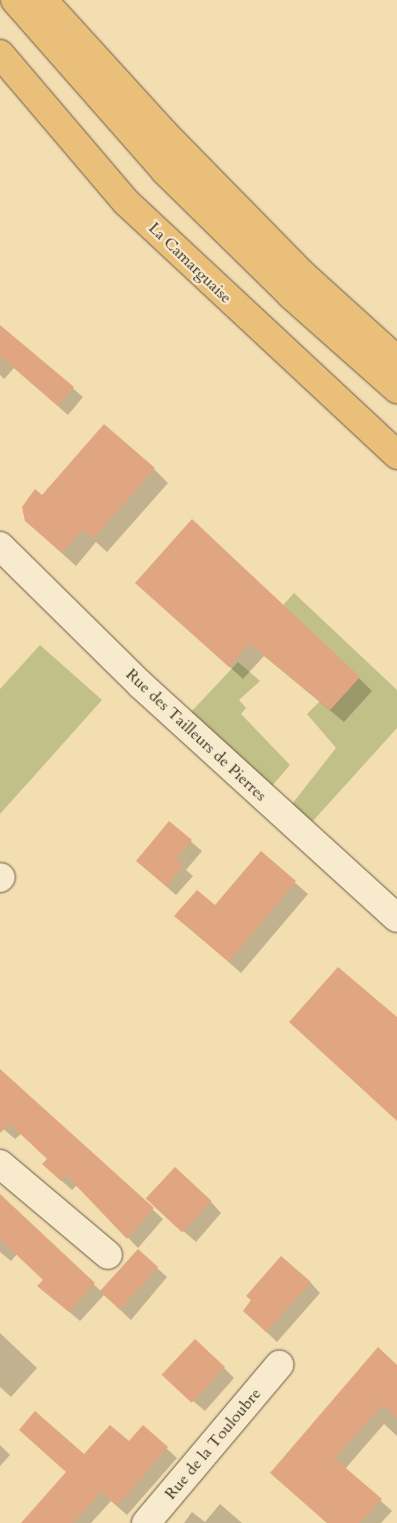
<!DOCTYPE html>
<style>
body{margin:0}
#map{position:relative;width:397px;height:1523px;overflow:hidden;background:#f3deb2;font-family:Cardo,serif}
div>[style]{position:absolute}
.green>*{inset:0;background:#c1c088}
.shadow>*{inset:0;background:#0003}
.building>*{inset:0;background:#e0a581;transform-origin:0 0}
.roads{filter:drop-shadow(0 0 1px #675842) drop-shadow(0 0 1px #675842)}
.minor>*{height:28px;margin:-14px;padding:0 14px;transform-origin:14px;border-radius:14px;background:#f7eacd}
.motorway>*{height:28px;margin:-14px;padding:0 14px;transform-origin:14px;border-radius:14px;background:#eabf79}
span{translate:-50% -50%;white-space:nowrap;text-align:center;line-height:1.15;-webkit-text-stroke:4.5px #f7eacd;paint-order:stroke}
.street-label{font-size:16px;color:#382c1d}
</style>
<div id="map">
<div class="green">
<div style="clip-path:polygon(294px 593px,397px 690px,397px 728px,312px 822px,292px 804px,336px 748px,307px 714px,320px 701px,271px 619px)"></div>
<div style="clip-path:polygon(40px 645px,102px 700px,0 814px,0 689px)"></div>
<div style="clip-path:polygon(238px 662px,260px 681px,239px 700px,246px 708px,241px 714px,290px 765px,272px 786px,190px 713px)"></div>
</div>
<div class="shadow">
<div style="clip-path:polygon(0 326px,83px 397px,68px 415px,14px 368px,4px 379px,0 375px)"></div>
<div style="clip-path:polygon(154px 469px,168px 483px,107px 552px,96px 542px,76px 566px,26px 521px,23px 511px,27px 501px)"></div>
<div style="clip-path:polygon(137px 583px,359px 678px,372px 691px,344px 722px,264px 656px,243px 679px)"></div>
<div style="clip-path:polygon(169px 823px,202px 851px,186px 870px,193px 876px,176px 895px,137px 861px)"></div>
<div style="clip-path:polygon(261px 853px,308px 894px,241px 973px,176px 916px,216px 907px)"></div>
<div style="clip-path:polygon(0 1071px,163px 1219px,138px 1248px,77px 1185px,72px 1190px,54px 1174px,49px 1159px,21px 1134px,15px 1139px,0 1126px)"></div>
<div style="clip-path:polygon(0 1198px,101px 1291px,138px 1251px,167px 1277px,131px 1320px,104px 1295px,80px 1321px,39px 1286px,45px 1280px,17px 1254px,11px 1261px,0 1252px)"></div>
<div style="clip-path:polygon(211px 1202px,221px 1213px,196px 1242px,158px 1209px)"></div>
<div style="clip-path:polygon(310px 1282px,320px 1293px,277px 1342px,255px 1321px)"></div>
<div style="clip-path:polygon(0 1333px,37px 1368px,11px 1397px,0 1387px)"></div>
<div style="clip-path:polygon(397px 1367px,397px 1436px,384px 1424px,345px 1469px,392px 1511px,381px 1523px,327px 1523px,283px 1484px)"></div>
<div style="clip-path:polygon(224px 1368px,234px 1378px,205px 1411px,174px 1385px)"></div>
<div style="clip-path:polygon(143px 1427px,177px 1458px,127px 1515px,111px 1501px,91px 1523px,25px 1523px,84px 1456px,129px 1443px)"></div>
<div style="clip-path:polygon(0 1445px,10px 1455px,0 1466px)"></div>
<div style="clip-path:polygon(220px 1504px,242px 1523px,184px 1523px,192px 1512px,205px 1522px)"></div>
</div>
<div class="building">
<div style="clip-path:polygon(0 325px,74px 387px,58px 406px,0 356px)"></div>
<div style="clip-path:polygon(104px 424px,155px 468px,93px 539px,82px 530px,62px 553px,25px 521px,22px 507px,35px 489px,42px 495px)"></div>
<div style="clip-path:polygon(192px 519px,360px 677px,330px 710px,249px 643px,229px 667px,135px 583px)"></div>
<div style="clip-path:polygon(169px 821px,192px 840px,176px 859px,183px 865px,166px 886px,136px 861px)"></div>
<div style="clip-path:polygon(261px 851px,296px 881px,229px 962px,174px 916px,197px 890px,215px 905px)"></div>
<div style="clip-path:polygon(338px 967px,397px 1017px,397px 1121px,289px 1022px)"></div>
<div style="clip-path:polygon(0 1069px,154px 1208px,127px 1239px,66px 1175px,61px 1181px,42px 1164px,47px 1159px,10px 1124px,0 1133px)"></div>
<div style="left:175px;top:1167px;width:50px;height:43px;rotate:43deg"></div>
<div style="clip-path:polygon(0 1194px,95px 1283px,69px 1312px,37px 1286px,43px 1280px,0 1239px)"></div>
<div style="left:138px;top:1249px;width:27px;height:57px;rotate:42deg"></div>
<div style="clip-path:polygon(281px 1256px,311px 1282px,266px 1332px,243px 1311px,251px 1300px,246px 1296px)"></div>
<div style="left:195px;top:1339px;width:41px;height:49px;rotate:43deg"></div>
<div style="clip-path:polygon(378px 1347px,397px 1365px,397px 1418px,383px 1405px,334px 1458px,382px 1499px,360px 1523px,327px 1523px,270px 1473px)"></div>
<div style="clip-path:polygon(35px 1411px,84px 1454px,110px 1425px,129px 1441px,143px 1425px,168px 1447px,117px 1506px,101px 1492px,73px 1523px,21px 1523px,66px 1472px,19px 1430px)"></div>
</div>
<div class="roads">
<div class="minor">
<div style="left:0;top:546px;width:198px;rotate:44.6deg"></div>
<div style="left:141px;top:685px;width:346px;rotate:42.3deg"></div>
<div style="left:0;top:878px;width:1px;rotate:-45deg"></div>
<div style="left:0;top:1164px;width:141px;rotate:40.1deg"></div>
<div style="left:146px;top:1523px;width:207px;rotate:-49.9deg"></div>
</div>
<div class="motorway">
<div style="left:15px;top:0;width:227px;rotate:48.7deg"></div>
<div style="left:165px;top:171px;width:177px;rotate:44.5deg"></div>
<div style="left:291px;top:295px;width:142px;rotate:41.6deg"></div>
<div style="left:43px;top:0;width:180px;rotate:47.7deg"></div>
<div style="left:164px;top:133px;width:196px;rotate:45.6deg"></div>
<div style="left:301px;top:273px;width:130px;rotate:42.2deg"></div>
<div style="left:0;top:54px;width:194px;rotate:49.6deg"></div>
<div style="left:126px;top:202px;width:371px;rotate:43deg"></div>
</div>
</div>
<div class="street-label">
<span style="left:190px;top:263px;rotate:44deg">La Camarguaise</span>
<span style="left:196px;top:735px;rotate:43deg">Rue des Tailleurs de Pierres</span>
<span style="left:213px;top:1444px;rotate:-50deg">Rue de la Touloubre</span>
</div>
</div>
